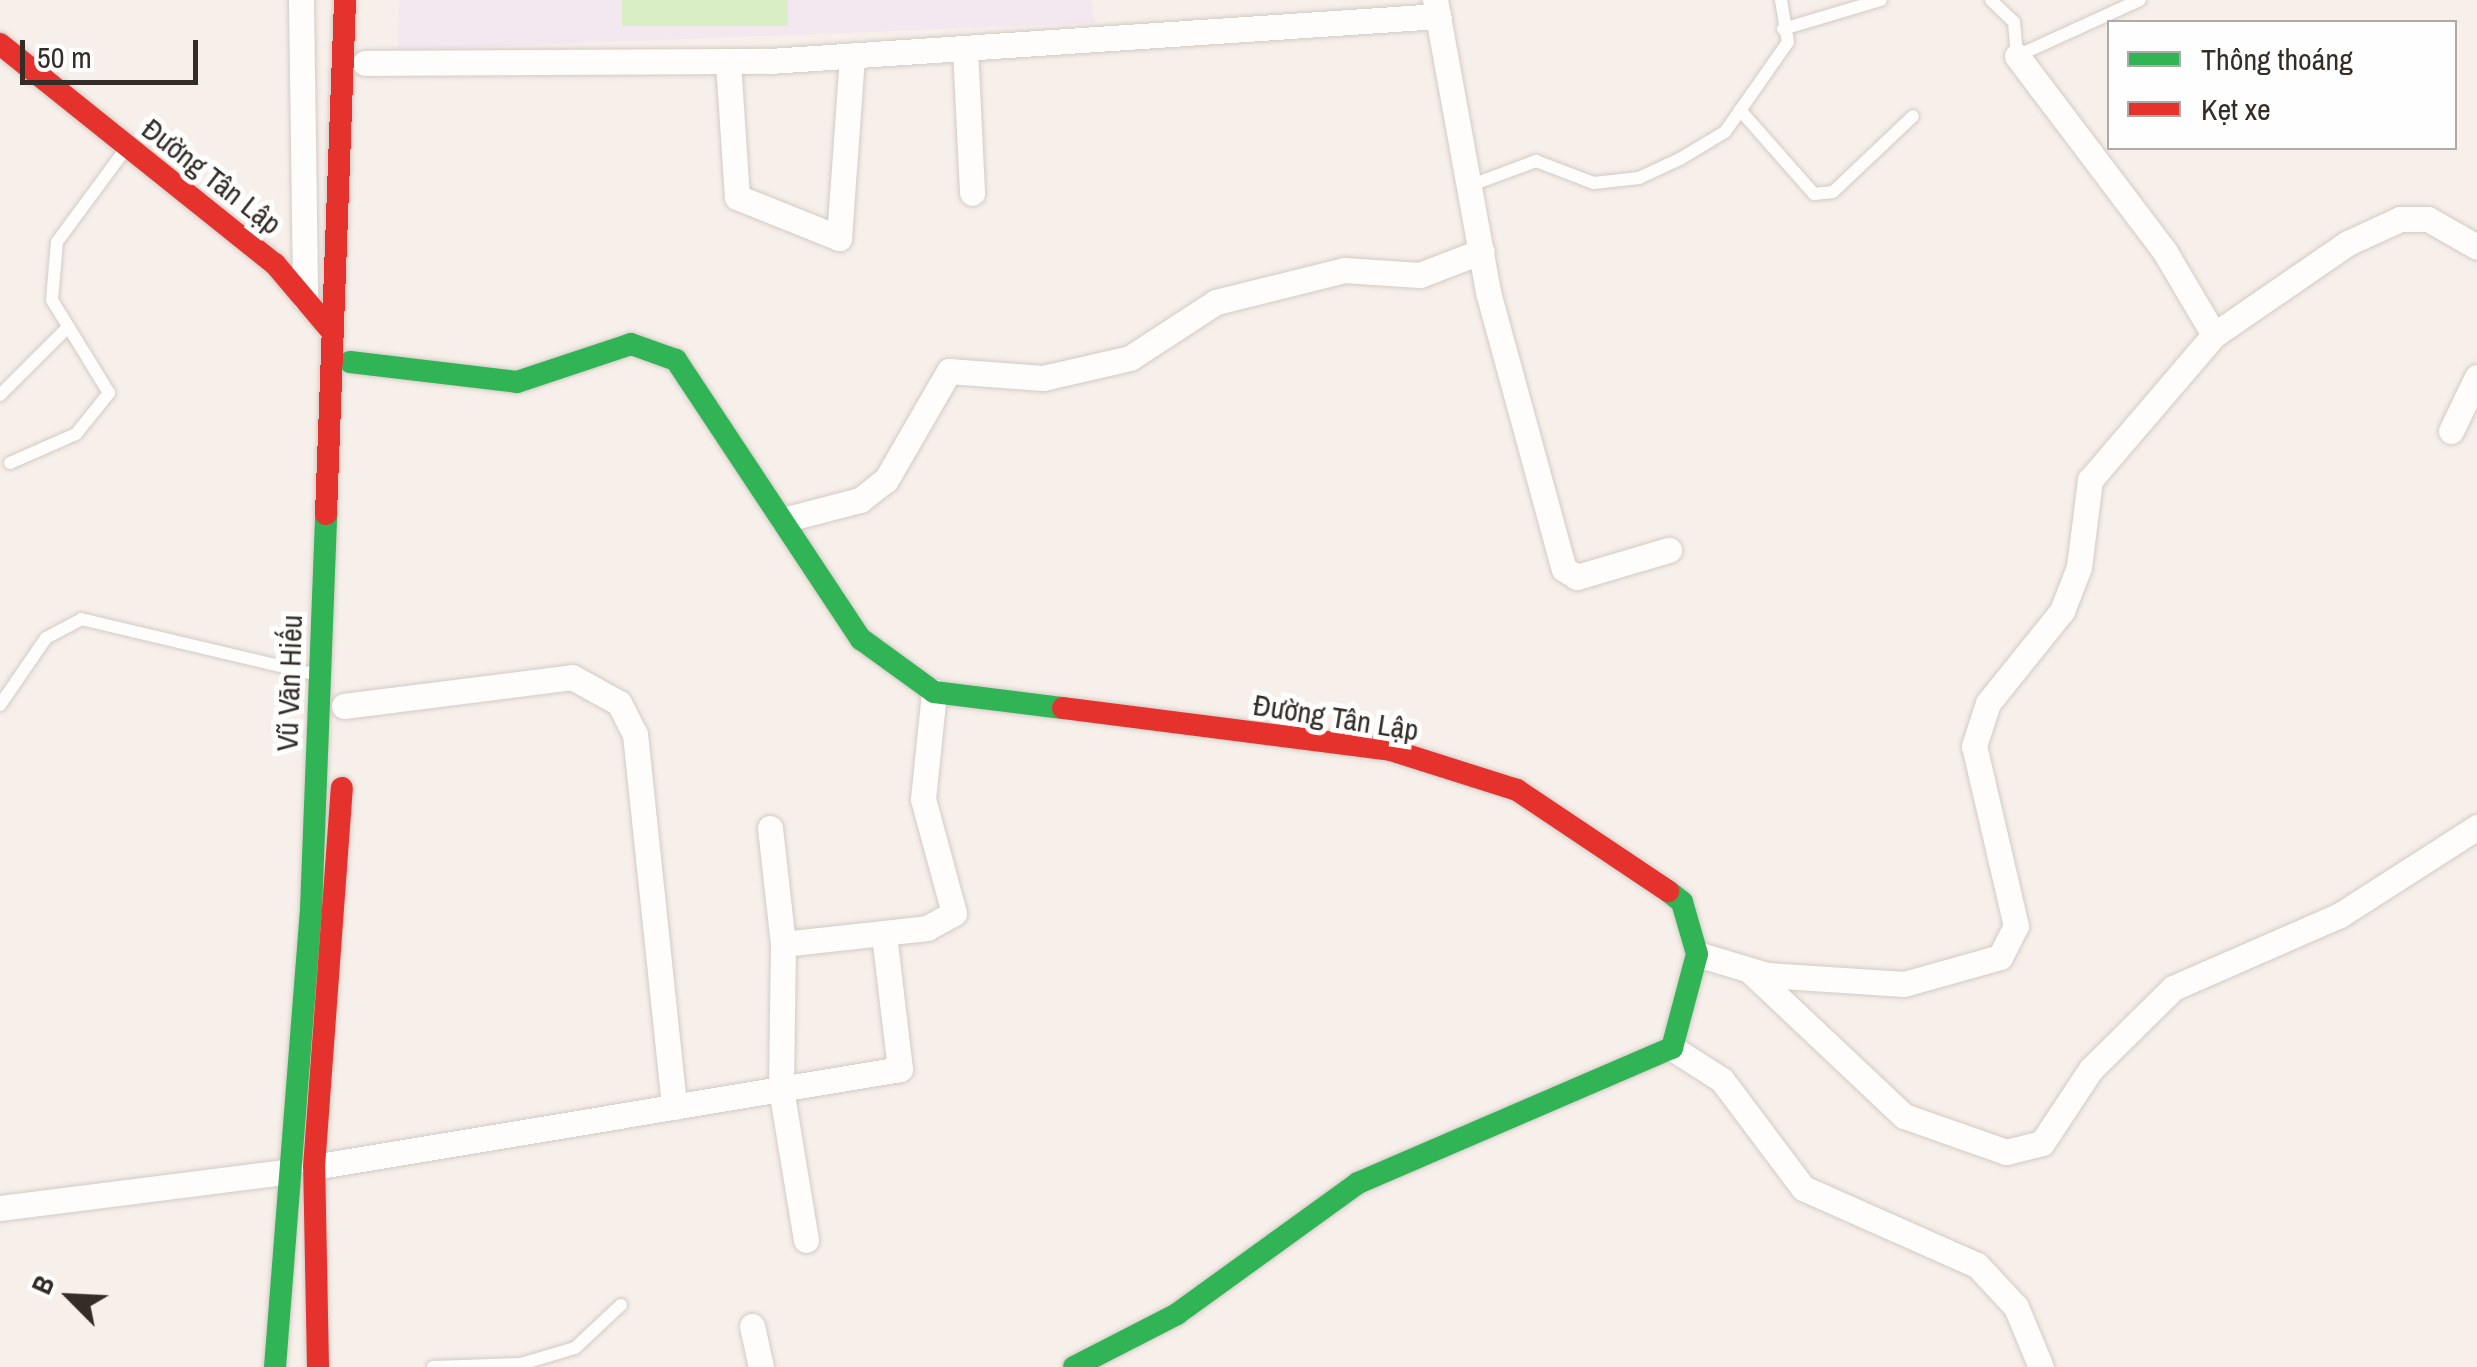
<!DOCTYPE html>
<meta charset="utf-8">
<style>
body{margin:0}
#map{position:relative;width:2477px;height:1367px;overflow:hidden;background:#f7efe9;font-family:"Archivo Narrow",sans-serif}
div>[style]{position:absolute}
.commercial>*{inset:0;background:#f3e7f0}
.green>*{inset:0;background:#daeec6;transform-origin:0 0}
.roads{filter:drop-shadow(0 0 2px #d2cbc6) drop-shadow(0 0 2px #d2cbc6)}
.lane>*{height:12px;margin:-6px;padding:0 6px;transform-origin:6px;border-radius:6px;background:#fefdfc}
.street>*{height:25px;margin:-12.5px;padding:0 12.5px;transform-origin:12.5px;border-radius:12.5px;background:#fefdfc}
.fast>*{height:22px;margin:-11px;padding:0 11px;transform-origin:11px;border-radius:11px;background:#30b455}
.jam>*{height:22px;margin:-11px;padding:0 11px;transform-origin:11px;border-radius:11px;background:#e5322d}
span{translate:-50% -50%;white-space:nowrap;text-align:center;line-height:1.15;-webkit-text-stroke:10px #fefefe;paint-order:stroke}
.street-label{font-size:30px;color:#332c27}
.legend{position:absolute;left:2107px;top:20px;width:350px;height:130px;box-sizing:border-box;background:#fefefe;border:2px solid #adaaa8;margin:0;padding:12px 18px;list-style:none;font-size:30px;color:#332c27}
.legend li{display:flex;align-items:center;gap:20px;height:50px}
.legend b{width:50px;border:2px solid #adaaa8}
.north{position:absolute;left:20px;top:1247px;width:100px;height:100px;-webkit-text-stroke:8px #fefefe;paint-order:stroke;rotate:294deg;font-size:28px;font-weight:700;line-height:40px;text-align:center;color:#332c27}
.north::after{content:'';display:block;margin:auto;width:35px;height:45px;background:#332c27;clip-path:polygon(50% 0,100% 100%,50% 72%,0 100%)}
.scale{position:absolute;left:20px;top:40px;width:178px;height:45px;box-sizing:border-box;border:5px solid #332c27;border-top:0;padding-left:12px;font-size:30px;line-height:35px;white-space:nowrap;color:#332c27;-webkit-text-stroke:8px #fefefe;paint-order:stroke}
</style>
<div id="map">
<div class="commercial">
<div style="clip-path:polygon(399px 0,1091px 0,1095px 23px,398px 50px)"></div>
</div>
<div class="green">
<div style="left:622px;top:0;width:166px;height:26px"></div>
</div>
<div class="roads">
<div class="lane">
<div style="left:1991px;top:0;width:32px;rotate:44deg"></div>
<div style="left:2014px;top:22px;width:34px;rotate:85deg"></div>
<div style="left:2017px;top:56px;width:135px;rotate:-24.5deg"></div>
<div style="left:1783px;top:29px;width:102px;rotate:-16.5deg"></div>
<div style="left:1740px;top:110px;width:112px;rotate:48.6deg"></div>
<div style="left:1814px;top:194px;width:19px;rotate:-6deg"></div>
<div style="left:1833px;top:192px;width:110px;rotate:-43.5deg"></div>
<div style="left:1469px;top:186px;width:72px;rotate:-20.5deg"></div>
<div style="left:1536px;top:161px;width:62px;rotate:20.8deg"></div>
<div style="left:1594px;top:183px;width:45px;rotate:-6.3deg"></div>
<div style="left:1639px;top:178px;width:45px;rotate:-24.9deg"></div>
<div style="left:1680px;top:159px;width:52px;rotate:-31deg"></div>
<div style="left:1725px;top:132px;width:110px;rotate:-55deg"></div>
<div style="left:1788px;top:42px;width:43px;rotate:-99.5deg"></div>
<div style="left:0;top:395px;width:92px;rotate:-45deg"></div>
<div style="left:10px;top:463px;width:72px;rotate:-23.7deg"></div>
<div style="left:76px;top:434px;width:53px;rotate:-51.2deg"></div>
<div style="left:109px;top:393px;width:109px;rotate:-121.5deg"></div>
<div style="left:52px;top:300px;width:58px;rotate:-85.1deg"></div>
<div style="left:57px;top:242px;width:118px;rotate:-53.6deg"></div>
<div style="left:0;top:705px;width:81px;rotate:-55.5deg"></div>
<div style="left:46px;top:638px;width:40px;rotate:-28deg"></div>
<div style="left:81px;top:619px;width:239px;rotate:13.3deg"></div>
<div style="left:433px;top:1367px;width:88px;rotate:-2deg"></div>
<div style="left:521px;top:1364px;width:56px;rotate:-16.5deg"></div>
<div style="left:575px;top:1348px;width:63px;rotate:-43.1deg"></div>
</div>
<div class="street">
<div style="left:301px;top:0;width:299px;rotate:89.2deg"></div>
<div style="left:1435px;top:0;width:297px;rotate:79.7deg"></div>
<div style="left:1488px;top:292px;width:287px;rotate:74.7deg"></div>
<div style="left:1564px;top:569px;width:15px;rotate:32deg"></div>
<div style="left:1577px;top:577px;width:96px;rotate:-16.4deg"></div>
<div style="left:965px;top:48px;width:145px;rotate:87.2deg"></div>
<div style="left:2017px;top:56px;width:246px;rotate:52.9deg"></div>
<div style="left:2165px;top:252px;width:96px;rotate:59.4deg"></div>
<div style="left:728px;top:62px;width:135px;rotate:86.2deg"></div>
<div style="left:737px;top:197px;width:110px;rotate:21.9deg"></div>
<div style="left:839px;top:238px;width:183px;rotate:-85.9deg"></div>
<div style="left:365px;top:63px;width:405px;rotate:-0.3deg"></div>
<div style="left:770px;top:61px;width:670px;rotate:-3.85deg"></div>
<div style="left:2451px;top:431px;width:60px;rotate:-64.3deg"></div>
<div style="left:783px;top:520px;width:80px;rotate:-14.6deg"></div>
<div style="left:860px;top:500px;width:33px;rotate:-38deg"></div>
<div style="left:886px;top:480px;width:126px;rotate:-60deg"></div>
<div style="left:949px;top:371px;width:94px;rotate:4.3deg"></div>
<div style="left:1043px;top:378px;width:89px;rotate:-12.9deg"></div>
<div style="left:1130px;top:358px;width:103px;rotate:-33.1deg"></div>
<div style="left:1216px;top:302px;width:132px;rotate:-14deg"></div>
<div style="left:1344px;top:270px;width:76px;rotate:3.8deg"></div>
<div style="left:1420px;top:275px;width:66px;rotate:-21.2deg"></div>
<div style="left:344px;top:706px;width:230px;rotate:-7.2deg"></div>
<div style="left:572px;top:677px;width:54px;rotate:29deg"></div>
<div style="left:619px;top:703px;width:35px;rotate:63deg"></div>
<div style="left:635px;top:734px;width:375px;rotate:84deg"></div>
<div style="left:770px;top:828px;width:117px;rotate:83.6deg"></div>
<div style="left:783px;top:944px;width:145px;rotate:90.8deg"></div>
<div style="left:781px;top:1089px;width:153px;rotate:80.6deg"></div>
<div style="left:783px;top:944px;width:145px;rotate:-6.3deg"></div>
<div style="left:927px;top:928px;width:31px;rotate:-29deg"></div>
<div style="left:954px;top:913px;width:118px;rotate:-105.2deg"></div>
<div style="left:923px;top:799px;width:108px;rotate:-84.1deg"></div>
<div style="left:1697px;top:954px;width:73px;rotate:16.7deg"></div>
<div style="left:1767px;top:975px;width:137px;rotate:3.8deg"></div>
<div style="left:1904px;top:984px;width:100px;rotate:-15.7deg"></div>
<div style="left:2000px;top:957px;width:35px;rotate:-63deg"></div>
<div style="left:2016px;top:926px;width:185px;rotate:-103.1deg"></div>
<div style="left:1974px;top:746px;width:45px;rotate:-72deg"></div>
<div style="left:1988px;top:703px;width:118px;rotate:-51.2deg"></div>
<div style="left:2062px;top:611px;width:47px;rotate:-68.9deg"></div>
<div style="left:2079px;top:567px;width:88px;rotate:-82.8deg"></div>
<div style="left:2090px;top:480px;width:191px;rotate:-49.5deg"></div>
<div style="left:2214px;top:335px;width:163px;rotate:-34.5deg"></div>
<div style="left:2348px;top:243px;width:57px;rotate:-24.8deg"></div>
<div style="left:2400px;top:219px;width:28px"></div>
<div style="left:2428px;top:219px;width:56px;rotate:29.7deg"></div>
<div style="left:1749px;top:970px;width:213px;rotate:43.3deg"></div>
<div style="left:1904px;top:1116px;width:108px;rotate:19.4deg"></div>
<div style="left:2006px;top:1152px;width:37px;rotate:-14deg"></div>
<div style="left:2042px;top:1143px;width:89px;rotate:-56.5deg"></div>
<div style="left:2091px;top:1069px;width:115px;rotate:-44.6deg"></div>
<div style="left:2173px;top:988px;width:182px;rotate:-23.6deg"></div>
<div style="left:2340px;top:915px;width:163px;rotate:-32.7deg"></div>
<div style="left:1672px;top:1048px;width:59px;rotate:32.6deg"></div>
<div style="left:1722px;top:1080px;width:135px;rotate:53.1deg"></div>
<div style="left:1803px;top:1188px;width:190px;rotate:23.9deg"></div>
<div style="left:1977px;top:1265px;width:57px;rotate:47.1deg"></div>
<div style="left:2016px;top:1307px;width:65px;rotate:67.4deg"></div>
<div style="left:314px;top:1167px;width:594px;rotate:-9.49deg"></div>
<div style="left:900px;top:1069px;width:135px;rotate:-96.8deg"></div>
<div style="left:0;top:1208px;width:287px;rotate:-7.2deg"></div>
<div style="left:752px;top:1326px;width:42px;rotate:77.6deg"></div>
</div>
<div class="fast">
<div style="left:350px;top:362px;width:168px;rotate:6.8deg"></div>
<div style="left:517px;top:382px;width:120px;rotate:-18.4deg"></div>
<div style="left:631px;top:344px;width:48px;rotate:19.6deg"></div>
<div style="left:676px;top:360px;width:335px;rotate:56.5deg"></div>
<div style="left:861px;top:639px;width:90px;rotate:36deg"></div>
<div style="left:934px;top:692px;width:130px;rotate:7.1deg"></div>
<div style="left:275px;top:1367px;width:458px;rotate:-85.5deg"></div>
<div style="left:311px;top:910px;width:396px;rotate:-87.8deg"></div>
<div style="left:1074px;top:1367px;width:116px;rotate:-27.2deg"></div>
<div style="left:1177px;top:1314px;width:223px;rotate:-35.9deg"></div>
<div style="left:1358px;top:1183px;width:342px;rotate:-23.3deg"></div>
<div style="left:1672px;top:1048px;width:97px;rotate:-75.1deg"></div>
<div style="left:1697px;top:954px;width:54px;rotate:-106.1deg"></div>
<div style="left:1682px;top:902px;width:18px;rotate:-142deg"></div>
</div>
<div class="jam">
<div style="left:0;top:44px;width:352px;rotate:38.7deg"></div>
<div style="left:275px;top:264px;width:85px;rotate:49.8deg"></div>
<div style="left:326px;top:514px;width:514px;rotate:-87.88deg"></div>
<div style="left:1063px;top:708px;width:331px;rotate:7.3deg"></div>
<div style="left:1391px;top:750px;width:132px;rotate:17.6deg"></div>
<div style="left:1517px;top:790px;width:182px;rotate:33.8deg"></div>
<div style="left:318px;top:1367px;width:200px;rotate:-91.1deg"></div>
<div style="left:314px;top:1167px;width:380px;rotate:-85.8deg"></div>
</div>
</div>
<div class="street-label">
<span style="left:212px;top:176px;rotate:38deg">Đường Tân Lập</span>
<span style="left:289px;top:683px;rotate:-88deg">Vũ Văn Hiếu</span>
<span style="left:1336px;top:717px;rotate:9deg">Đường Tân Lập</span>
</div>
<ul class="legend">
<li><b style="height:12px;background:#30b455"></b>Thông thoáng</li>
<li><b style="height:12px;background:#e5322d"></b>Kẹt xe</li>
</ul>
<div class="north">B</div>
<div class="scale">50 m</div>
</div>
